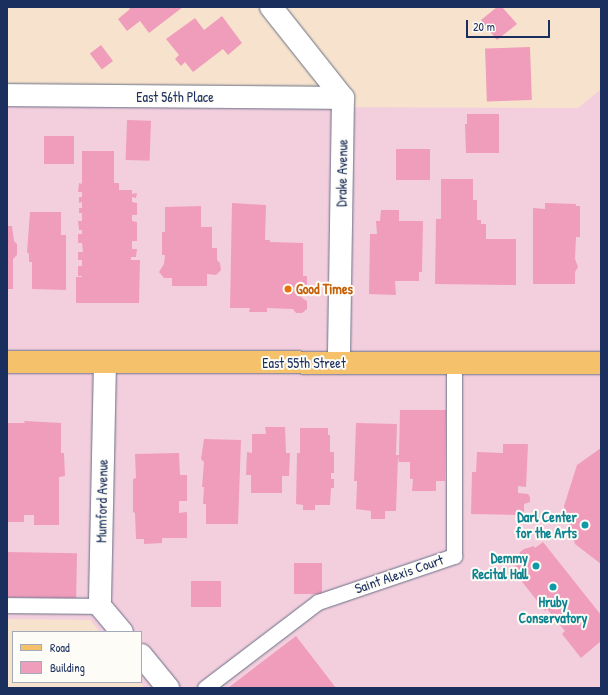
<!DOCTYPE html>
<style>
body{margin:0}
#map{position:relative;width:608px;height:695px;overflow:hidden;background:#f7e3cd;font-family:"Patrick Hand",sans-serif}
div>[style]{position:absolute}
.built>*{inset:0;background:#f3cfde}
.building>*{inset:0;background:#f09cbb;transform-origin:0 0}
.roads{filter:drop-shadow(0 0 1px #686e85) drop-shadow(0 0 1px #686e85)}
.service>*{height:15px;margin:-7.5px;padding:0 7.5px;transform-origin:7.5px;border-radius:7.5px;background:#fff}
.minor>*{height:22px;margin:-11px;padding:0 11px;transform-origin:11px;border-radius:11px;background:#fff}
.primary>*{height:22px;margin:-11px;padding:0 11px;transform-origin:11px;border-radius:11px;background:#f5c16b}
.dots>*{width:11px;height:11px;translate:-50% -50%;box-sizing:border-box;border:2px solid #fdfcf7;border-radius:50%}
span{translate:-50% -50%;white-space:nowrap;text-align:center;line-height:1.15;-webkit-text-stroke:4px #fdfcf7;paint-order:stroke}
.street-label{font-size:14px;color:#1b2f5e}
.food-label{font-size:14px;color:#c56008;font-weight:700}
.left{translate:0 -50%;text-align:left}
.culture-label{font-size:14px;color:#0d838f;font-weight:700}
.right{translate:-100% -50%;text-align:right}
.frame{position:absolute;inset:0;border:8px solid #1b2f5e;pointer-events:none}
.legend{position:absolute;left:12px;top:631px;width:130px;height:52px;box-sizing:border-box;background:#fdfcf7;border:1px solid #a3aaba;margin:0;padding:5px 7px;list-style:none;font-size:12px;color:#1b2f5e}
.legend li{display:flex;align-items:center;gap:8px;height:20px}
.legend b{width:20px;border:1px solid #a3aaba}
.scale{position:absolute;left:466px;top:20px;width:84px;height:18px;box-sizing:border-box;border:2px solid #1b2f5e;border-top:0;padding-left:5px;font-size:12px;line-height:14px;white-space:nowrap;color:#1b2f5e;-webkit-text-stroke:3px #fdfcf7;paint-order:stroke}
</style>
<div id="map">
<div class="built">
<div style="clip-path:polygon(601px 89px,601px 688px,145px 688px,140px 682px,141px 632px,100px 632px,90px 620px,7px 619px,7px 106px,578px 108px)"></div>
</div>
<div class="building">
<div style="clip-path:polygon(131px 7px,183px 7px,149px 33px,140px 21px,127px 31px,118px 19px,130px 9px,129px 8px)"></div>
<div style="clip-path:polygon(497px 7px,502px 7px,517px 24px,497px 40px,481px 20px)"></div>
<div style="clip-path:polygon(222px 16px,242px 43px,228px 55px,223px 49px,193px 72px,185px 62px,181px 66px,175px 59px,179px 55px,166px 39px,195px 18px,204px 30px)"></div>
<div style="left:101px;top:45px;width:20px;height:14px;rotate:53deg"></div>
<div style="left:530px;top:47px;width:53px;height:45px;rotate:88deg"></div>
<div style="clip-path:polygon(467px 114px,499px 114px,499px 153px,466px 153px,465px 124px,467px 124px)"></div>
<div style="left:127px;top:120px;width:24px;height:40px;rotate:2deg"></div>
<div style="left:74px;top:136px;width:28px;height:30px;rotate:90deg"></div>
<div style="left:430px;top:149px;width:31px;height:34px;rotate:90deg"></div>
<div style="clip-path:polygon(82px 151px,114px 151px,114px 183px,119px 183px,119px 190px,132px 190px,132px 194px,137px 193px,136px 198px,132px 197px,132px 202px,137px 203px,137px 215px,132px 215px,132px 221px,137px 222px,137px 241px,132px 241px,132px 249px,137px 249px,136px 257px,131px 257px,131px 260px,140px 260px,139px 303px,76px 303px,76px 277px,82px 277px,82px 276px,78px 276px,78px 266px,82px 266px,82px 260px,78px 260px,78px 252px,83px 252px,82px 243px,78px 243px,78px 234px,82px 234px,82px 230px,79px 230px,78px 221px,82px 221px,82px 213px,79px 213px,79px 208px,82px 208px,82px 202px,79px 203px,79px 197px,82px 197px,82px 192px,78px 192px,79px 183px,82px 184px)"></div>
<div style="clip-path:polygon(441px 179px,473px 179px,473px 200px,477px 200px,477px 220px,481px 220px,481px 224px,486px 224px,486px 239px,516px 239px,516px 285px,435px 284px,436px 219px,441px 219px)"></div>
<div style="clip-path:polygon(232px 203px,266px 205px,265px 240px,270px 240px,270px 242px,303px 243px,303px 276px,307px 276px,307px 293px,302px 293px,302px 298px,307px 301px,307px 309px,302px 313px,296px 313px,293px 309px,267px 308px,267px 312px,249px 312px,250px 308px,230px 308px)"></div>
<div style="clip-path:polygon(545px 203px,576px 204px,576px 206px,580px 206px,580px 237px,576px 237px,575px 259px,578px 267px,575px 272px,575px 284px,533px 284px,533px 208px,545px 209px)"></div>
<div style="clip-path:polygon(201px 206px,201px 227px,212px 227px,212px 248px,217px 248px,217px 260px,220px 263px,221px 270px,216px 275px,207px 274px,207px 286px,172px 286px,172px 278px,164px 278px,159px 272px,164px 264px,165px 255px,162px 255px,162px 232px,165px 232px,165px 207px)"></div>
<div style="clip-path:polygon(381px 210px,399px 210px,399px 221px,423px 221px,422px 272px,419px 272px,419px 281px,395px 281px,396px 295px,369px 294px,370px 234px,377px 234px,376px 221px,380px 221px)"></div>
<div style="clip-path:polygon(30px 212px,61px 212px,61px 235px,66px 235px,66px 290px,32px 289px,32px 262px,29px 262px,29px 254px,27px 252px)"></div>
<div style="clip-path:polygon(7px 226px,12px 226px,14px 241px,17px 244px,17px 255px,13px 259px,13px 289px,7px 289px)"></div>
<div style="clip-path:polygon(400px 410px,446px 410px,445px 481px,436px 481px,436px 491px,412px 491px,413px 479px,410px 479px,410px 462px,399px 462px,398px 457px,396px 511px,385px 511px,385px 519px,371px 519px,371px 511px,356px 509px,357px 481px,354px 481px,356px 423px,397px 424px,396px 455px,399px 455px)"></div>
<div style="clip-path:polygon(24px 421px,61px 423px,61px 453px,64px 453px,65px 476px,59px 477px,59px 525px,34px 525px,34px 515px,24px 515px,24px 522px,7px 522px,7px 423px,25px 423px)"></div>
<div style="clip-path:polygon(265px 427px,285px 427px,286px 453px,290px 453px,289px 476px,282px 476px,282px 493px,251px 493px,251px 475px,246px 475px,247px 452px,252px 453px,252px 434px,266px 434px)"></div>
<div style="clip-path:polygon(300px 428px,328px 428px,328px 435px,330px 435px,330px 452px,334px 452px,334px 473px,331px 473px,331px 479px,334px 479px,334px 488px,331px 488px,330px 505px,315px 505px,315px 510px,303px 510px,303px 505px,296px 504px,297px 453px,300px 453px)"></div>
<div style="clip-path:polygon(204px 439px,241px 440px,238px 524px,206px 524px,206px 504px,203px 504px,204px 487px,202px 487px,204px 462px,201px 459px)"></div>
<div style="clip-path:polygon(503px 444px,528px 444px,526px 487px,518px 486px,518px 493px,528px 494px,530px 497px,530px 502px,524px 504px,524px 513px,517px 513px,517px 515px,471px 514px,472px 472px,476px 472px,477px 452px,503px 453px)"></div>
<div style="clip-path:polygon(601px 448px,601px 564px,575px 544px,564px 506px,577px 465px)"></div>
<div style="clip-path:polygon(179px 453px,180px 475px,187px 475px,187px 501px,179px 501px,179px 513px,187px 512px,187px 538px,162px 538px,162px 543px,144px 544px,144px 539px,136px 539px,135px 513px,133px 512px,133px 479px,136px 478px,135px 454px)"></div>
<div style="clip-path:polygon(543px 542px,601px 615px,601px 641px,581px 658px,562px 634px,565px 631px,547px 609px,545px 611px,512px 569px,519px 562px,517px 559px,520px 552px,524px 549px,534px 546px,535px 548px)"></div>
<div style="left:7px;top:552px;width:70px;height:45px;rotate:1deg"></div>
<div style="left:294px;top:563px;width:28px;height:31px"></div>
<div style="left:191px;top:581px;width:30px;height:26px"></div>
<div style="clip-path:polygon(296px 636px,336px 688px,228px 688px)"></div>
</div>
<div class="roads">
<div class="service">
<div style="left:7px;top:605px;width:93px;rotate:0.6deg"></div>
<div style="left:205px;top:688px;width:142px;rotate:-37.3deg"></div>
<div style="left:318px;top:602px;width:144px;rotate:-18.7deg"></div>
<div style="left:454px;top:556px;width:193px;rotate:-90deg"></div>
</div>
<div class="minor">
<div style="left:271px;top:7px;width:116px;rotate:51.6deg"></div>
<div style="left:343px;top:98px;width:265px;rotate:90.9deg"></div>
<div style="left:7px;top:95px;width:336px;rotate:0.5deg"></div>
<div style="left:105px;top:362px;width:244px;rotate:91.2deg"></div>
<div style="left:100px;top:606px;width:34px;rotate:50deg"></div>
<div style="left:141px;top:655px;width:43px;rotate:50.7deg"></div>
</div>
<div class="primary">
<div style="left:7px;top:362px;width:594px;rotate:0.1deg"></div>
</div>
</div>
<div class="dots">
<div style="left:288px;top:289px;background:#e8710a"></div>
<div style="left:585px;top:525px;background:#0f9aa8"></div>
<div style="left:536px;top:566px;background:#0f9aa8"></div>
<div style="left:553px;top:587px;background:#0f9aa8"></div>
</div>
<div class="street-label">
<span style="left:175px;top:97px">East 56th Place</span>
<span style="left:342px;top:173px;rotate:-89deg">Drake Avenue</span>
<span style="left:304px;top:363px">East 55th Street</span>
<span style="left:102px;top:501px;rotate:-89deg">Mumford Avenue</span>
<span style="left:399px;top:574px;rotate:-19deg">Saint Alexis Court</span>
</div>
<div class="food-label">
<span class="left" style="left:296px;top:289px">Good Times</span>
</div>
<div class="culture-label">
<span class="right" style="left:577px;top:525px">Darl Center<br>for the Arts</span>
<span class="right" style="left:528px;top:566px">Demmy<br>Recital Hall</span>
<span style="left:553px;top:610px">Hruby<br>Conservatory</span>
</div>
<div class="frame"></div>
<ul class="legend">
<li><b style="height:5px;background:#f5c16b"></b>Road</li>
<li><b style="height:11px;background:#f09cbb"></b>Building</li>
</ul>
<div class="scale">20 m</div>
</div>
